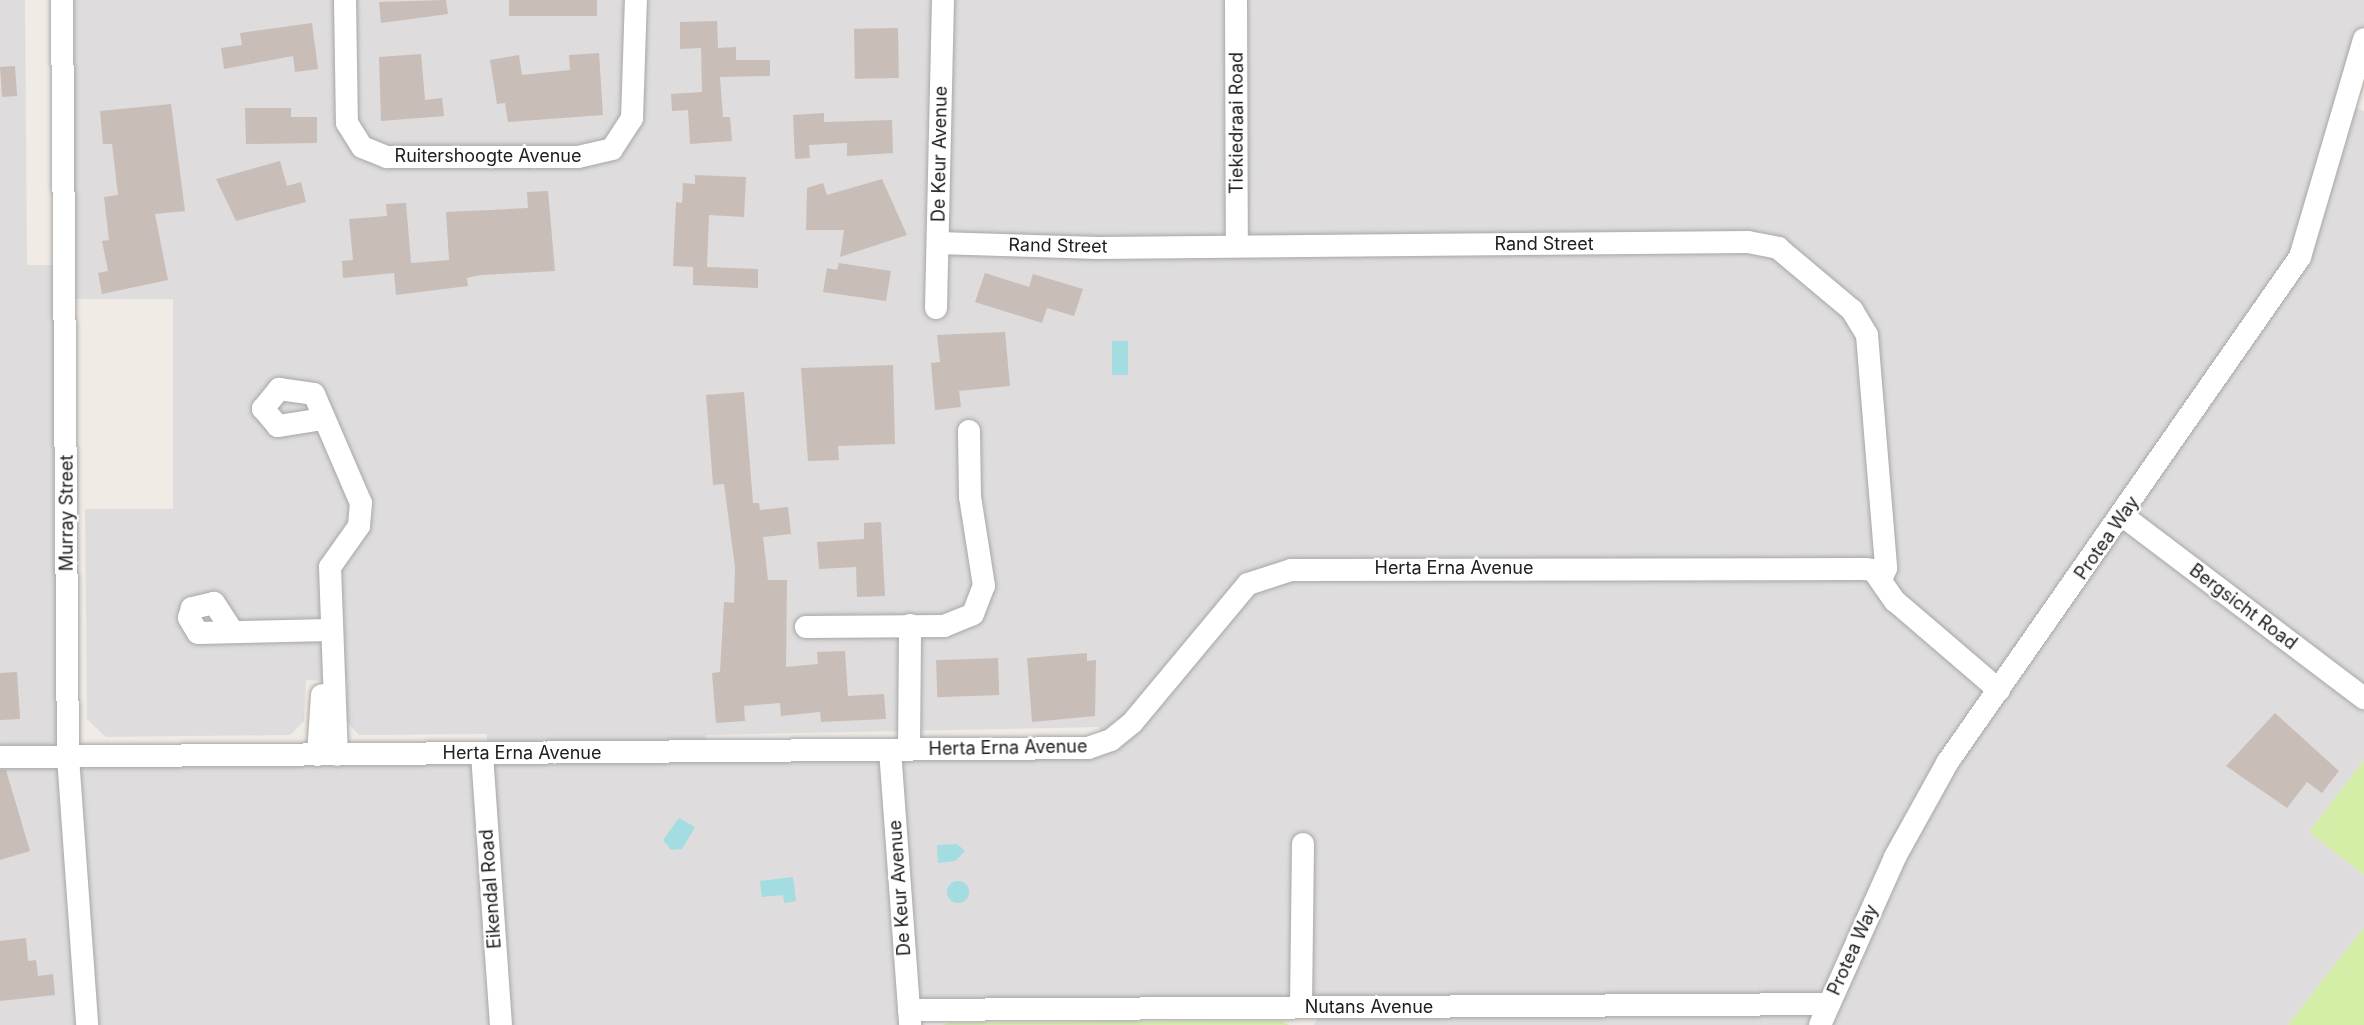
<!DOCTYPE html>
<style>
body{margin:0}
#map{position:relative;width:2364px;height:1025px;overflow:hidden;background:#f1ebe5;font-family:Inter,sans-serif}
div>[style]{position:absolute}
.residential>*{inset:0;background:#dedcdd}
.grass>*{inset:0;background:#d4eea8}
.water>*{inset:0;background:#a3dce1;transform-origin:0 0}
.round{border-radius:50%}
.building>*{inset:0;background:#c9bdb8;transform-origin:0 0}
.roads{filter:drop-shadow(0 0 2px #a7a7a7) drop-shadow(0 0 2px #a7a7a7)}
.minor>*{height:22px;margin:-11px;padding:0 11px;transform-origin:11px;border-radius:11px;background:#fff}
span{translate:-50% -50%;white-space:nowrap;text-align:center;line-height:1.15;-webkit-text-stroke:4.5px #fff;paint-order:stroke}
.street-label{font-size:18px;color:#202020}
</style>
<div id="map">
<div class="residential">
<div style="clip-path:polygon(evenodd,0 0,25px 0,27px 265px,63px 265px,61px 0,2364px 0,2364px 36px,2346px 103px,2364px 111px,2364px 760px,2309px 832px,2364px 875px,2364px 927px,2288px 1025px,1314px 1025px,1322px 1009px,908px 1011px,909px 1025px,0 1025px,0 0,64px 299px,173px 299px,173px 509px,85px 509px,87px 719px,106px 737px,290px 735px,304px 721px,306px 680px,347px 682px,345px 720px,359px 735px,487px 734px,487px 754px,67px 757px,64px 299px,0 0,1100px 727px,1100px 745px,706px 753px,706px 735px,1100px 727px)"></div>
</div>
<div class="grass">
<div style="clip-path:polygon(2364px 760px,2364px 875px,2309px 832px)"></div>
<div style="clip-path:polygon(2364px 927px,2364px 1025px,2288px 1025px)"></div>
<div style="clip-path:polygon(1282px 1021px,1289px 1025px,942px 1025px,950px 1023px)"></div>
</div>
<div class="water">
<div style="left:1128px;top:341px;width:34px;height:16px;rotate:90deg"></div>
<div style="clip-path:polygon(679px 818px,695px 827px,682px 849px,671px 850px,663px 840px)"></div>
<div style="clip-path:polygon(957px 844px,965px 851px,955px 861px,938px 863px,937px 845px)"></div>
<div style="clip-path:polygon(793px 877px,796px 901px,784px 903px,783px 895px,762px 897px,760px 881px)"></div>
<div class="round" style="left:947px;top:881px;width:22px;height:22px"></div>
</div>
<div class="building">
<div style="clip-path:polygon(446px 0,448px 14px,381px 23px,379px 2px)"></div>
<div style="left:509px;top:0;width:88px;height:16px"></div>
<div style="clip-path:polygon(717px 21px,718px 48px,736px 47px,736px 60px,770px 60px,770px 76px,720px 77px,723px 117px,730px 117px,732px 141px,690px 144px,688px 110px,672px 111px,671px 94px,702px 92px,701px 48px,680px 49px,680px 22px)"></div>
<div style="clip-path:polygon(312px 23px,318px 69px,295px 72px,293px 56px,224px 69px,221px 48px,242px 45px,240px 33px)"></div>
<div style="left:898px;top:28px;width:50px;height:44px;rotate:89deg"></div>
<div style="clip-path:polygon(599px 53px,603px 115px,508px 122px,505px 103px,497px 104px,490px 60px,519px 55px,522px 75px,570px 70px,569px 55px)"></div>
<div style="clip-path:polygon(421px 54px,425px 100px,442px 98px,444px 116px,381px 121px,379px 57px)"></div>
<div style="left:15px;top:66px;width:30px;height:15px;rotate:86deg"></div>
<div style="clip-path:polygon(171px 104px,185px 211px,155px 214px,168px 280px,102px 294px,98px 273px,108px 271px,102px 241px,109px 240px,104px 197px,118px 195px,112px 144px,103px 144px,100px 111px)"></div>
<div style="clip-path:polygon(245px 108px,291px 108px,291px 117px,317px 117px,317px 143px,246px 144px)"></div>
<div style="clip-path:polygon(824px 113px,824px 122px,892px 120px,893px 153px,847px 156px,847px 143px,809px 145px,810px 158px,795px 159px,793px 115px)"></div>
<div style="clip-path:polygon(280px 161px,287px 186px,301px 182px,306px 202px,236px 221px,216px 179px)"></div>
<div style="clip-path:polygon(695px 175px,746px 177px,744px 217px,709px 215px,707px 267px,758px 269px,758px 288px,693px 285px,693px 267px,673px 266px,676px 202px,682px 203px,683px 183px,695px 184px)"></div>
<div style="clip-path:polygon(882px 179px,907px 235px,840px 257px,844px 230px,806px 230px,807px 188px,823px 183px,827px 195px)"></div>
<div style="clip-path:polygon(548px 191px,555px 271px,481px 275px,467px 278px,468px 286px,396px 295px,394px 273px,343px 278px,342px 261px,353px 260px,349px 219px,387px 216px,386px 204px,406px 203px,411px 263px,449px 260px,446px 212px,528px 208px,527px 192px)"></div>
<div style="clip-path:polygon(839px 263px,891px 271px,886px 301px,823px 292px,827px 268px,837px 270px)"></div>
<div style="clip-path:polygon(985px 273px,1029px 287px,1033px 274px,1083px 289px,1074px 316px,1047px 308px,1042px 323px,975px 302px)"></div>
<div style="clip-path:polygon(1005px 332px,1010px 386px,959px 391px,961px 407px,935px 410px,931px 363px,940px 362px,937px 335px)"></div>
<div style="clip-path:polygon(893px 365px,895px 444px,838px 446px,839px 460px,808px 461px,801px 368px)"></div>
<div style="clip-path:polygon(744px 392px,753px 503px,759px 503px,760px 510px,788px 507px,791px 534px,763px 537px,768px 580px,787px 580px,786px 667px,818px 664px,817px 652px,845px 651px,848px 696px,884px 694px,886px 719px,821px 722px,820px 712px,781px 716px,780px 703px,744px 706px,745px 721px,716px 723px,712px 673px,720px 672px,724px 602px,734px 603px,735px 567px,724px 484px,713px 485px,706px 395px)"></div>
<div style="clip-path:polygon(881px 522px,885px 596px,857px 597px,856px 567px,819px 569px,817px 542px,864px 539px,864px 523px)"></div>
<div style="clip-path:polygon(1087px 653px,1087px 661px,1096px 660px,1095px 716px,1032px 722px,1027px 658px)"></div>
<div style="left:998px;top:658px;width:37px;height:62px;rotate:88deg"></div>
<div style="clip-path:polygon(17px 672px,20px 719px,0 720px,0 673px)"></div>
<div style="clip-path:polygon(2275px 713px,2339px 771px,2322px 793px,2307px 782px,2287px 808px,2226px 766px)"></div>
<div style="clip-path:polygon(0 770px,6px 770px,30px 851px,0 860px)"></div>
<div style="clip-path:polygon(26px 938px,28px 961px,36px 960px,38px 976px,53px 974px,55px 995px,0 1001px,0 941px)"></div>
</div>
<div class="roads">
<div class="minor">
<div style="left:62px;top:0;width:757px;rotate:89.55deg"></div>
<div style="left:68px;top:757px;width:269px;rotate:85.9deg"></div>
<div style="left:345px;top:0;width:123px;rotate:89.1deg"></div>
<div style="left:347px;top:123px;width:28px;rotate:58deg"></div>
<div style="left:362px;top:147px;width:27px;rotate:22deg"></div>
<div style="left:387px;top:157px;width:191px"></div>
<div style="left:578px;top:157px;width:35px;rotate:-13deg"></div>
<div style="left:612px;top:149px;width:37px;rotate:-57deg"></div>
<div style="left:632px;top:118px;width:118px;rotate:-88.1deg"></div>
<div style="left:1236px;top:0;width:246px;rotate:89.8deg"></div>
<div style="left:938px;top:243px;width:160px;rotate:1.8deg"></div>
<div style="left:1098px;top:248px;width:650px;rotate:-0.53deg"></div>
<div style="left:1748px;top:242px;width:31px;rotate:11deg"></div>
<div style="left:1778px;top:248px;width:97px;rotate:40deg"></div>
<div style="left:1852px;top:310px;width:29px;rotate:59deg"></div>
<div style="left:1867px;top:335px;width:234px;rotate:85.3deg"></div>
<div style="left:1886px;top:568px;width:11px;rotate:112deg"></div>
<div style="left:936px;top:308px;width:308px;rotate:-88.7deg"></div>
<div style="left:323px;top:419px;width:46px;rotate:171.2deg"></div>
<div style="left:278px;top:426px;width:23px;rotate:-131deg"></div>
<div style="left:263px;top:409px;width:26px;rotate:-51deg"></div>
<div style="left:279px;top:389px;width:35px;rotate:8deg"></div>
<div style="left:314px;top:394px;width:119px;rotate:66.7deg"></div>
<div style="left:361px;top:503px;width:23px;rotate:95deg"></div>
<div style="left:359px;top:526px;width:50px;rotate:125.3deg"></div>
<div style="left:330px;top:567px;width:188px;rotate:87.9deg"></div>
<div style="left:2123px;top:516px;width:302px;rotate:37.1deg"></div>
<div style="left:806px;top:627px;width:138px;rotate:-0.4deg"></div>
<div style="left:944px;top:626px;width:31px;rotate:-22deg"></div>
<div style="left:973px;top:614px;width:30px;rotate:-69deg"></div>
<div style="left:984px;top:586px;width:90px;rotate:-98.9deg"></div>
<div style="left:970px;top:497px;width:66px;rotate:-90.9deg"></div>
<div style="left:233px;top:632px;width:35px;rotate:-123deg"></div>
<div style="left:214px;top:603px;width:23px;rotate:167deg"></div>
<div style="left:192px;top:608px;width:10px;rotate:107deg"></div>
<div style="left:189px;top:618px;width:17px;rotate:59deg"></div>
<div style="left:198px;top:633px;width:132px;rotate:-1.3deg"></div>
<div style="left:890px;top:750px;width:275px;rotate:85.8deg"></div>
<div style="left:909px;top:750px;width:125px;rotate:-89.5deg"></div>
<div style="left:482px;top:754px;width:272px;rotate:86deg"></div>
<div style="left:318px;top:755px;width:60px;rotate:-86.2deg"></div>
<div style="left:0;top:757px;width:1088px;rotate:-0.47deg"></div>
<div style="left:1088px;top:748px;width:24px;rotate:-19deg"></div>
<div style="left:1111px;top:740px;width:27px;rotate:-39deg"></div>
<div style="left:1132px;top:723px;width:181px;rotate:-50.2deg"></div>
<div style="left:1248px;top:584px;width:45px;rotate:-18deg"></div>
<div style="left:1291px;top:570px;width:574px;rotate:-0.1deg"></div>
<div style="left:1865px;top:569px;width:8px;rotate:7deg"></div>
<div style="left:1873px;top:570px;width:38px;rotate:55deg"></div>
<div style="left:1895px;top:601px;width:137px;rotate:40.6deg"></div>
<div style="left:1301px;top:1007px;width:163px;rotate:-89.3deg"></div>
<div style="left:909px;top:1010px;width:920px;rotate:-0.37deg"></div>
<div style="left:1820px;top:1025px;width:184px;rotate:-65.9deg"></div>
<div style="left:1895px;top:857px;width:107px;rotate:-61deg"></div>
<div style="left:1947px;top:763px;width:617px;rotate:-55.1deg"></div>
<div style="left:2300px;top:257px;width:227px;rotate:-73.6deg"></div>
</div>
</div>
<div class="street-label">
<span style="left:1237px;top:123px;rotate:-90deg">Tiekiedraai Road</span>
<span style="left:940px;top:154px;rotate:-89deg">De Keur Avenue</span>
<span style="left:488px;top:156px">Ruitershoogte Avenue</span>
<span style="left:1544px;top:244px">Rand Street</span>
<span style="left:1058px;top:246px;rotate:1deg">Rand Street</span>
<span style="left:67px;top:513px;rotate:-90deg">Murray Street</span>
<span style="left:2107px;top:538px;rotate:-55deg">Protea Way</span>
<span style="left:1454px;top:568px">Herta Erna Avenue</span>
<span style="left:2243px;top:607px;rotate:37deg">Bergsicht Road</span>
<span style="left:1008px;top:748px;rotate:-1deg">Herta Erna Avenue</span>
<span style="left:522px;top:753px">Herta Erna Avenue</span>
<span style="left:900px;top:888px;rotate:-94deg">De Keur Avenue</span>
<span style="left:491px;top:889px;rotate:-94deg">Eikendal Road</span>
<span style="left:1853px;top:950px;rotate:-66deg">Protea Way</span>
<span style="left:1369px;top:1007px">Nutans Avenue</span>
</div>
</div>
